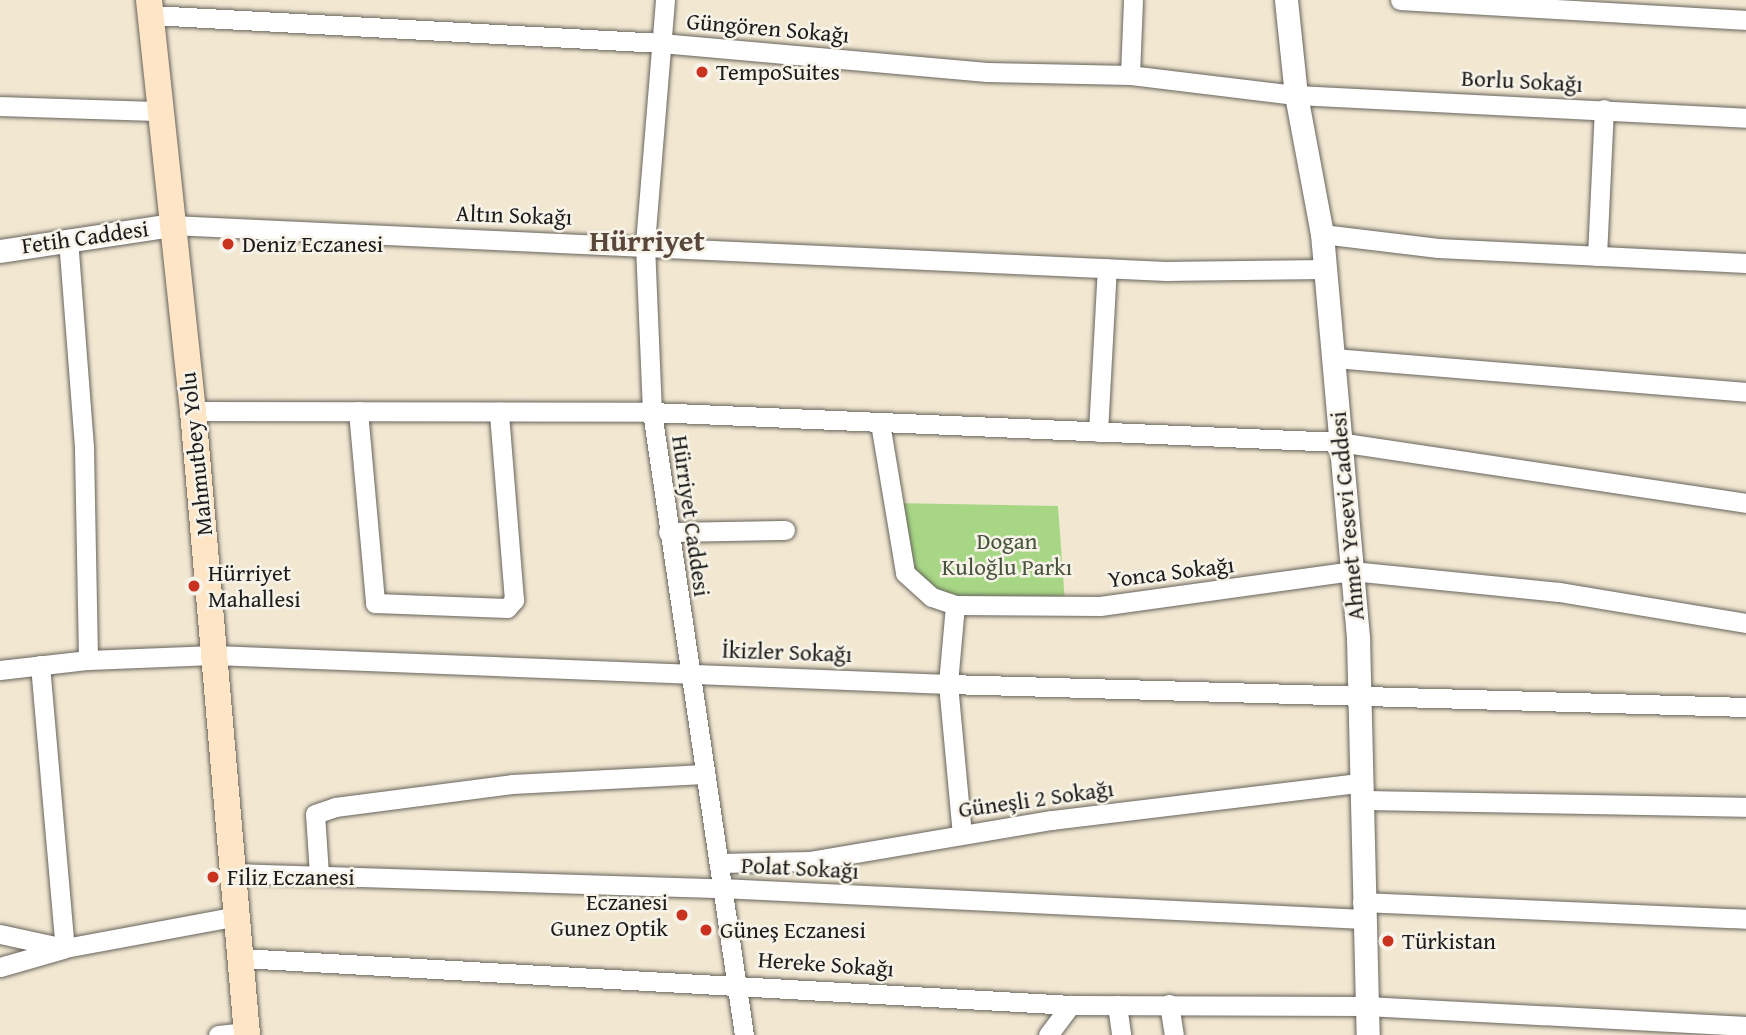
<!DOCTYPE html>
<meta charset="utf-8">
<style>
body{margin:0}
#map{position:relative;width:1746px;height:1035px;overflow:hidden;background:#f2e8d2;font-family:"Gentium Book Plus",serif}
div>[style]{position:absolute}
.green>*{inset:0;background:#a7d785}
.roads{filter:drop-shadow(0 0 2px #67635c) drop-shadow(0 0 2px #67635c)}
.minor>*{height:19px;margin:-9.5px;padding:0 9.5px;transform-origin:9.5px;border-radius:9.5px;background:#fff}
.tertiary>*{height:23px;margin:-11.5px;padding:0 11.5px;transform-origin:11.5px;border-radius:11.5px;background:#fff}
.secondary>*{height:26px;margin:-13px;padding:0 13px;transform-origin:13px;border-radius:13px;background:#fee5c5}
.dots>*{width:19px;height:19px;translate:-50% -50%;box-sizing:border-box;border:4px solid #f7f3e8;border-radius:50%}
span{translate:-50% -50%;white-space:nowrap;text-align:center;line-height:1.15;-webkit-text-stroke:5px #f7f3e8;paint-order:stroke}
.street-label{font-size:23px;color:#1c1c1c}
.poi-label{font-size:23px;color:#1c1c1c}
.left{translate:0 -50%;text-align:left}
.right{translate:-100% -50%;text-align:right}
.park-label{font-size:23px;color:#46543c}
.district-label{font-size:30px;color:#5a473c;font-weight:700}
</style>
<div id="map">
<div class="green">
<div style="clip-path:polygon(894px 503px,1058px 506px,1065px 603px,955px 603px,906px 570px)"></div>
</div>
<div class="roads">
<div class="minor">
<div style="left:665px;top:0;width:246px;rotate:94.7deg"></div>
<div style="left:645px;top:245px;width:167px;rotate:87.6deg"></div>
<div style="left:652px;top:412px;width:630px;rotate:81.6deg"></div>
<div style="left:1400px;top:0;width:347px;rotate:3.3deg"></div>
<div style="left:151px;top:15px;width:511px;rotate:3.14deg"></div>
<div style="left:661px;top:43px;width:327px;rotate:5.1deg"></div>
<div style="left:987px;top:72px;width:143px;rotate:1.2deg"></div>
<div style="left:1130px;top:75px;width:167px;rotate:6.9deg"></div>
<div style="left:1296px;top:95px;width:451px;rotate:2.9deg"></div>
<div style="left:1130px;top:75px;width:75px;rotate:-87.7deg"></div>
<div style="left:0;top:106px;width:162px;rotate:1.8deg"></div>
<div style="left:171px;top:225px;width:996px;rotate:2.65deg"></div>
<div style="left:1166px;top:271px;width:159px;rotate:-0.7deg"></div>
<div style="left:1322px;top:234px;width:117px;rotate:6.9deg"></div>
<div style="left:1438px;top:248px;width:308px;rotate:2.8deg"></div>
<div style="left:68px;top:239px;width:211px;rotate:85.6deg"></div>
<div style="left:84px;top:449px;width:211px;rotate:88.9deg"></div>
<div style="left:1597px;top:256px;width:147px;rotate:-87.3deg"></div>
<div style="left:1334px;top:358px;width:413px;rotate:4.7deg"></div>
<div style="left:193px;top:411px;width:459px;rotate:0.1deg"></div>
<div style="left:652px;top:412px;width:688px;rotate:2.5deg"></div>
<div style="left:1339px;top:442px;width:412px;rotate:8.5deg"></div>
<div style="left:358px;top:411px;width:193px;rotate:84.9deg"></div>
<div style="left:375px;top:603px;width:132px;rotate:2.2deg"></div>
<div style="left:507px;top:608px;width:11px;rotate:-49deg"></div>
<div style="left:514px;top:600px;width:189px;rotate:-94.6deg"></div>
<div style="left:880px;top:423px;width:152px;rotate:80.5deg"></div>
<div style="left:905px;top:573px;width:36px;rotate:42deg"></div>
<div style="left:932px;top:597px;width:24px;rotate:19deg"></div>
<div style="left:955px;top:605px;width:145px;rotate:0.4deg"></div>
<div style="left:1100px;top:606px;width:254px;rotate:-7.9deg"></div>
<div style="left:1352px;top:571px;width:208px;rotate:5.8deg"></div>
<div style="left:1559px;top:592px;width:190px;rotate:9.4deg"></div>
<div style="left:1098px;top:432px;width:164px;rotate:-86.9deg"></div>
<div style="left:668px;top:532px;width:117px;rotate:-1deg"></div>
<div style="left:955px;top:605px;width:79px;rotate:95.1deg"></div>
<div style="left:948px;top:684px;width:151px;rotate:84.7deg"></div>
<div style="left:40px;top:665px;width:284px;rotate:85deg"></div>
<div style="left:0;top:670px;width:89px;rotate:-6.5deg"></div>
<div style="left:88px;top:660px;width:126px;rotate:-2.3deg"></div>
<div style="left:214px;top:655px;width:735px;rotate:2.26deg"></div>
<div style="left:948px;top:684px;width:798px;rotate:1.65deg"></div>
<div style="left:1361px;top:800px;width:385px;rotate:1deg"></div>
<div style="left:719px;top:863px;width:90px;rotate:-1.3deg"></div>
<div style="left:809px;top:861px;width:246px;rotate:-9.6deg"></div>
<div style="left:1052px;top:820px;width:310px;rotate:-6.9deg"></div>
<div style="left:233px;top:873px;width:488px;rotate:1.8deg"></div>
<div style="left:721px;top:888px;width:643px;rotate:2.76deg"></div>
<div style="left:319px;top:874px;width:60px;rotate:-93.8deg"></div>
<div style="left:315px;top:814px;width:21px;rotate:-19deg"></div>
<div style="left:335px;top:807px;width:178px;rotate:-7.4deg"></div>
<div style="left:512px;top:784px;width:192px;rotate:-3deg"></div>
<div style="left:1362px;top:902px;width:384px;rotate:2.5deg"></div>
<div style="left:0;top:934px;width:66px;rotate:12.2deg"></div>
<div style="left:65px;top:948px;width:175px;rotate:-10.5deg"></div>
<div style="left:241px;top:958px;width:831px;rotate:3.24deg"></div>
<div style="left:1071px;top:1005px;width:295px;rotate:0.2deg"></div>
<div style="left:1366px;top:1006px;width:381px;rotate:3deg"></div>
<div style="left:0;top:967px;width:66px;rotate:-15.9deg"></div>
<div style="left:1169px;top:1004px;width:31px;rotate:81deg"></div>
<div style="left:1117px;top:1005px;width:30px;rotate:82deg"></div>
<div style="left:218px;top:1035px;width:29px;rotate:-6deg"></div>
<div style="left:1048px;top:1035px;width:38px;rotate:-53deg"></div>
</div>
<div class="tertiary">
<div style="left:1286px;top:0;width:96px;rotate:84deg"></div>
<div style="left:1296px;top:95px;width:141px;rotate:79.4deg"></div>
<div style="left:1322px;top:234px;width:406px;rotate:84.9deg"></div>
<div style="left:1358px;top:638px;width:397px;rotate:88.6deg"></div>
<div style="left:0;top:251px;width:173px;rotate:-8.6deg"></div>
</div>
<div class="secondary">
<div style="left:149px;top:0;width:413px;rotate:83.9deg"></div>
<div style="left:193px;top:411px;width:626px;rotate:85.05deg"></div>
</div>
</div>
<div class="dots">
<div style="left:702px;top:72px;background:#c8321e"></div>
<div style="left:228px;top:244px;background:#c8321e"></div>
<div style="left:194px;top:586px;background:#c8321e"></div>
<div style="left:213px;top:877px;background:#c8321e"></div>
<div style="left:682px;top:915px;background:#c8321e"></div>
<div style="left:706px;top:930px;background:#c8321e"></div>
<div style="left:1388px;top:941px;background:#c8321e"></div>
</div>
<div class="street-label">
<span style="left:768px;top:28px;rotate:5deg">Güngören Sokağı</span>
<span style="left:1522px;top:81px;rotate:3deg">Borlu Sokağı</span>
<span style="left:514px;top:215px;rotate:2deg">Altın Sokağı</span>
<span style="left:85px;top:237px;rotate:-8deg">Fetih Caddesi</span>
<span style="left:196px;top:454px;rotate:-96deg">Mahmutbey Yolu</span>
<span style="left:691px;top:516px;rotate:82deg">Hürriyet Caddesi</span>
<span style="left:1347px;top:516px;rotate:-95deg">Ahmet Yesevi Caddesi</span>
<span style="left:1171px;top:572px;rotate:-7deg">Yonca Sokağı</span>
<span style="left:787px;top:652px;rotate:2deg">İkizler Sokağı</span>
<span style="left:1036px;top:799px;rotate:-8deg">Güneşli 2 Sokağı</span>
<span style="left:800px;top:868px;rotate:3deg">Polat Sokağı</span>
<span style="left:826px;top:964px;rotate:4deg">Hereke Sokağı</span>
</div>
<div class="poi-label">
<span class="left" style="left:716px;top:72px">TempoSuites</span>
<span class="left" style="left:242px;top:244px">Deniz Eczanesi</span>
<span class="left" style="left:208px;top:586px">Hürriyet<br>Mahallesi</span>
<span class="left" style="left:227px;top:877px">Filiz Eczanesi</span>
<span class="right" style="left:668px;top:915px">Eczanesi<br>Gunez Optik</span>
<span class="left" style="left:720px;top:930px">Güneş Eczanesi</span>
<span class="left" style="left:1402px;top:941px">Türkistan</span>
</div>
<div class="park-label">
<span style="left:1007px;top:554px">Dogan<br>Kuloğlu Parkı</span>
</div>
<div class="district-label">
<span style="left:647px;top:240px">Hürriyet</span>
</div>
</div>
